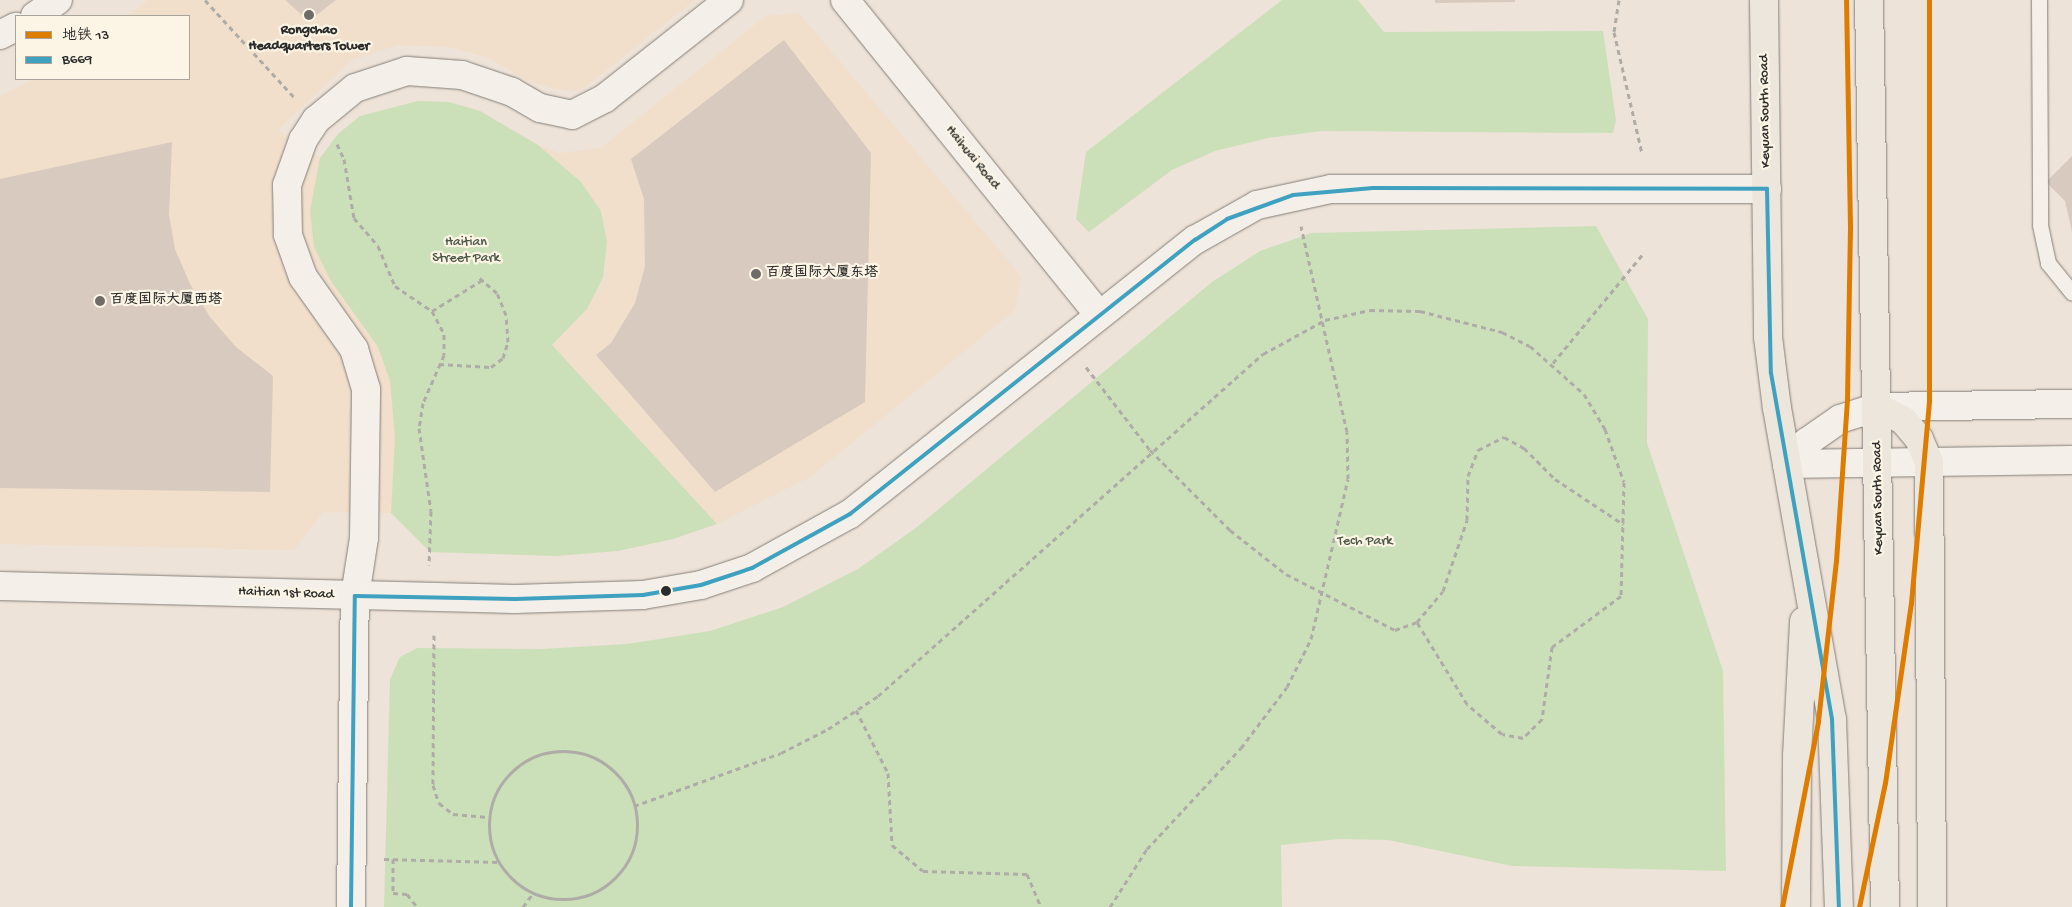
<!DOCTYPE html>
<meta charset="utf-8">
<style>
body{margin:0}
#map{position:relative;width:2072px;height:907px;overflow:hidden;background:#eee3d8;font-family:"Gochi Hand","LXGW WenKai TC",sans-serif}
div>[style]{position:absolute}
.built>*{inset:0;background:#f1decb}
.green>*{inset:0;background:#cbe0b9}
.building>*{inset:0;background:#d8cabf}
.path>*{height:3px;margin-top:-1.5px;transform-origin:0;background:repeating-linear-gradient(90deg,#afaca8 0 5px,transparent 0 9px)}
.path>.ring{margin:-1.5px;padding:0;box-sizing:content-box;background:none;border:3px solid #afaca8;border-radius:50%}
.roads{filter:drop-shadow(0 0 1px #837e79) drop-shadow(0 0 1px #837e79)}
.lane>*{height:15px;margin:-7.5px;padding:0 7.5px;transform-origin:7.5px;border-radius:7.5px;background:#f4f0e9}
.street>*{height:28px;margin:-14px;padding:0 14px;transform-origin:14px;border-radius:14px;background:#f4f0e9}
.secondary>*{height:28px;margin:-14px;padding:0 14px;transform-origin:14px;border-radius:14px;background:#f4f0e9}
.primary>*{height:28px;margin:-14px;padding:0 14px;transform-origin:14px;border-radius:14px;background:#ece6dc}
.bus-1>*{height:4px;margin:-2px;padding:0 2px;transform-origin:2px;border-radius:2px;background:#3ea1bf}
.metro-1>*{height:5px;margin:-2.5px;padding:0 2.5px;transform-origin:2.5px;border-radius:2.5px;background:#de7c00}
.dots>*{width:14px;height:14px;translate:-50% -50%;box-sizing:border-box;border:2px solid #fcf5e5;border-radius:50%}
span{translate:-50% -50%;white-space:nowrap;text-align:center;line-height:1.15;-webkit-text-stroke:4.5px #fcf5e5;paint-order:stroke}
.poi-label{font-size:14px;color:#2b2b2b;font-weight:700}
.left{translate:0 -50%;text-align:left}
.street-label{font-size:14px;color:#2b2b2b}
.park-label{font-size:14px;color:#4c5848}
.legend{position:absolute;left:15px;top:15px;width:175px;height:65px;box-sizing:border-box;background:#fcf5e5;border:1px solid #a8a49b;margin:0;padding:6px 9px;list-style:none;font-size:15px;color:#2b2b2b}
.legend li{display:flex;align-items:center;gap:10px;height:25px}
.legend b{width:25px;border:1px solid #a8a49b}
</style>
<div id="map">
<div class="built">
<div style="clip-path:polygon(148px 0,695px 0,580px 91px,555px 89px,526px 80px,489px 58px,450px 47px,399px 45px,352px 60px,278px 130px,320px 158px,338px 134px,360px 116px,418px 101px,449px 102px,480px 111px,538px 145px,560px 153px,601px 148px,766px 16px,799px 13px,1021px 276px,1015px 310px,810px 477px,717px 524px,673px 539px,617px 551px,556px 556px,430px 552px,391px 513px,323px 512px,294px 550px,0 544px,0 96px,35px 79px,189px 79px,189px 16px,128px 16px)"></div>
</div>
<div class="green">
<div style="clip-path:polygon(1282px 0,1358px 0,1384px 32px,1603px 31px,1616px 120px,1613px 133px,1322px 131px,1268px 138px,1215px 151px,1172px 170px,1089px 232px,1076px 219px,1086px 152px)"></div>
<div style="clip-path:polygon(418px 101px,449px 102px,480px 111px,538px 145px,581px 182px,601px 211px,607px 242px,603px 277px,587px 309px,552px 345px,717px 524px,673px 539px,618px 551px,556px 556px,430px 552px,391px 513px,395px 437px,390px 381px,378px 347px,331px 281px,314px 247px,310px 211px,320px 158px,338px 134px,360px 116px)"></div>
<div style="clip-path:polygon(1596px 226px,1648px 319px,1647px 443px,1723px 671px,1726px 871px,1512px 866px,1388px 840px,1339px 839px,1281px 845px,1282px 907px,384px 907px,390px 679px,400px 657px,417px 648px,541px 649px,627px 644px,710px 631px,783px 607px,858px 569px,917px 527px,1212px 282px,1260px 251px,1312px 233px)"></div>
</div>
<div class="building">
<div style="clip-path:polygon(285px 0,336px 0,309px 21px)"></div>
<div style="clip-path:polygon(1435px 0,1515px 0,1515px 2px,1435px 3px)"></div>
<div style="clip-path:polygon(784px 40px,871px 153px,865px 402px,715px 492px,596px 355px,611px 343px,635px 303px,645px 266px,644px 199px,631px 159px)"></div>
<div style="clip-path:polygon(172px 142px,169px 215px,175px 249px,190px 284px,210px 317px,236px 347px,273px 376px,270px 492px,0 488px,0 179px)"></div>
<div style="clip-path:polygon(2072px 156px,2072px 232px,2065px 201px,2046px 182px)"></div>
</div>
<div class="path">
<div style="left:205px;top:0;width:132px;rotate:47.5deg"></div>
<div style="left:1619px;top:0;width:32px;rotate:99deg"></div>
<div style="left:1614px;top:32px;width:124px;rotate:77deg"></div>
<div style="left:337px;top:144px;width:17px;rotate:65deg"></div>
<div style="left:344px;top:159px;width:60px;rotate:80.4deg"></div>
<div style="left:354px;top:218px;width:37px;rotate:49deg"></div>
<div style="left:378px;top:246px;width:43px;rotate:67deg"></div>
<div style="left:395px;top:286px;width:45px;rotate:34deg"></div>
<div style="left:432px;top:311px;width:26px;rotate:62deg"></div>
<div style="left:444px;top:334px;width:21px;rotate:90deg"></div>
<div style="left:444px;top:355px;width:52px;rotate:113.6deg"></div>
<div style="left:423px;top:403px;width:25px;rotate:99deg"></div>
<div style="left:419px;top:428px;width:84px;rotate:81.8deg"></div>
<div style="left:431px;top:511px;width:54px;rotate:92.1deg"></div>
<div style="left:432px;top:311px;width:59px;rotate:-31.8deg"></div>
<div style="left:1553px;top:363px;width:140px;rotate:-50.5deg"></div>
<div style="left:439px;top:364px;width:52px;rotate:3.3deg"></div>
<div style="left:491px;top:367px;width:15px;rotate:-37deg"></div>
<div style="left:503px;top:358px;width:17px;rotate:-73deg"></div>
<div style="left:508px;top:342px;width:27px;rotate:-94deg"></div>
<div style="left:506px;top:315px;width:24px;rotate:-112deg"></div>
<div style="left:497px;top:293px;width:23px;rotate:-139deg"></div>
<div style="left:1086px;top:367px;width:105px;rotate:52.4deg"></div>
<div style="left:1150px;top:450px;width:113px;rotate:45deg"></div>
<div style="left:1230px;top:530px;width:71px;rotate:38.2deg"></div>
<div style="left:1286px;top:574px;width:123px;rotate:27.2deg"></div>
<div style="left:1395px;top:630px;width:23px;rotate:-20deg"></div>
<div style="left:1417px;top:622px;width:40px;rotate:-50deg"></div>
<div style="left:1443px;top:591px;width:75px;rotate:-71.3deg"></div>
<div style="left:1467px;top:520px;width:44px;rotate:-88.7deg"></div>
<div style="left:1468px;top:476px;width:28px;rotate:-69deg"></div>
<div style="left:1478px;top:450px;width:29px;rotate:-27deg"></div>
<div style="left:1504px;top:437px;width:23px;rotate:29deg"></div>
<div style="left:1524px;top:448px;width:44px;rotate:45deg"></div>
<div style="left:1555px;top:479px;width:82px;rotate:33.5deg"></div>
<div style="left:434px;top:635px;width:150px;rotate:90.4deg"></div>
<div style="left:433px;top:785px;width:19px;rotate:72deg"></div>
<div style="left:439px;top:803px;width:18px;rotate:38deg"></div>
<div style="left:453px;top:814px;width:35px;rotate:5deg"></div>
<div style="left:856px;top:710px;width:71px;rotate:63.1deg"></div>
<div style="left:888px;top:773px;width:72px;rotate:86.8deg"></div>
<div style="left:892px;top:845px;width:40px;rotate:40deg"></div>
<div style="left:923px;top:871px;width:104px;rotate:1.7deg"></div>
<div style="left:1027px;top:874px;width:36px;rotate:67deg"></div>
<div class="ring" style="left:489px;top:751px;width:145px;height:145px"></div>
<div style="left:634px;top:806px;width:156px;rotate:-19.8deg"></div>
<div style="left:781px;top:753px;width:53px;rotate:-27.1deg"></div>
<div style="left:828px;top:729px;width:60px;rotate:-33.4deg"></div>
<div style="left:878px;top:696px;width:515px;rotate:-41.62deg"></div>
<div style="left:1263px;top:354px;width:71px;rotate:-28.7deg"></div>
<div style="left:1325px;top:320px;width:46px;rotate:-12.5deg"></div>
<div style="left:1370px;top:310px;width:50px;rotate:1.1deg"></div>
<div style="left:1420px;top:311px;width:85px;rotate:14.4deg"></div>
<div style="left:1502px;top:332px;width:31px;rotate:27deg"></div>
<div style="left:1530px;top:346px;width:72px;rotate:41.6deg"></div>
<div style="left:1584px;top:394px;width:41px;rotate:59deg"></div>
<div style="left:1605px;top:429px;width:56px;rotate:70.3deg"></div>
<div style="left:1624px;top:482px;width:114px;rotate:91.5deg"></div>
<div style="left:1621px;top:596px;width:86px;rotate:143.5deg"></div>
<div style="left:1552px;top:647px;width:73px;rotate:97.9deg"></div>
<div style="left:1542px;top:719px;width:27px;rotate:135deg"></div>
<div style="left:1523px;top:738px;width:21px;rotate:-169deg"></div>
<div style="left:1502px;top:734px;width:46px;rotate:-139.4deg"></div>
<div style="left:1467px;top:704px;width:96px;rotate:-121.4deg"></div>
<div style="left:384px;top:859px;width:114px;rotate:1.5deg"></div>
<div style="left:393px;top:859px;width:34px;rotate:90deg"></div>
<div style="left:393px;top:893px;width:14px;rotate:4deg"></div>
<div style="left:407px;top:894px;width:16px;rotate:52deg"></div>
<div style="left:523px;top:907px;width:17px;rotate:-54deg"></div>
<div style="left:1110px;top:907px;width:69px;rotate:-57.5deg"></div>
<div style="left:1147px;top:849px;width:138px;rotate:-47.1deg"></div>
<div style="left:1241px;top:748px;width:76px;rotate:-53deg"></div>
<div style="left:1287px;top:687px;width:54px;rotate:-63.4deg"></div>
<div style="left:1311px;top:639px;width:164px;rotate:-77deg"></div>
<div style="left:1348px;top:479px;width:47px;rotate:-91.2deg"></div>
<div style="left:1347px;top:432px;width:211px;rotate:-102.6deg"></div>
</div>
<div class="roads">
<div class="lane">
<div style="left:2039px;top:0;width:225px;rotate:89.7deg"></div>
<div style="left:2040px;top:225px;width:39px;rotate:78deg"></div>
<div style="left:2048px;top:263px;width:38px;rotate:51deg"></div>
</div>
<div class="street">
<div style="left:355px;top:596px;width:59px;rotate:-81.2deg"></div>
<div style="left:364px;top:538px;width:149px;rotate:-89.2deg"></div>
<div style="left:366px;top:389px;width:42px;rotate:-106.7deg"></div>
<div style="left:354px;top:349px;width:88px;rotate:-125.3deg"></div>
<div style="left:303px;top:277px;width:45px;rotate:-109.7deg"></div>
<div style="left:288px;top:235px;width:50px;rotate:-91.1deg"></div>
<div style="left:287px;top:185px;width:48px;rotate:-70.4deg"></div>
<div style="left:303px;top:140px;width:24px;rotate:-57deg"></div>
<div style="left:316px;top:120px;width:50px;rotate:-39.4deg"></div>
<div style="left:355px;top:88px;width:55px;rotate:-18.1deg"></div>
<div style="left:407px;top:71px;width:55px;rotate:4.2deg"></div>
<div style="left:462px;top:75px;width:53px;rotate:18.8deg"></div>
<div style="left:512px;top:92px;width:32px;rotate:30deg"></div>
<div style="left:540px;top:108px;width:33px;rotate:12deg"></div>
<div style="left:572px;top:115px;width:37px;rotate:-27deg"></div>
<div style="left:605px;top:98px;width:158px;rotate:-38.3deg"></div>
</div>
<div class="secondary">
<div style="left:845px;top:0;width:405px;rotate:51.1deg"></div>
<div style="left:35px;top:16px;width:28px;rotate:-35deg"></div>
<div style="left:0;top:35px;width:18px;rotate:-27deg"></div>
<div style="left:1787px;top:464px;width:30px;rotate:-48deg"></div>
<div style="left:1807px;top:442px;width:40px;rotate:-34.9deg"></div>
<div style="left:1840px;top:419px;width:39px;rotate:-18deg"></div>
<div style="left:1877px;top:407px;width:195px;rotate:-0.9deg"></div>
<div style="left:1787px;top:464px;width:285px;rotate:-0.8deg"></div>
<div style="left:0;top:586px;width:515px;rotate:1.45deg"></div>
<div style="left:515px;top:599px;width:128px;rotate:-1.8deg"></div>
<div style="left:643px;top:595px;width:59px;rotate:-9.8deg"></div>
<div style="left:701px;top:585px;width:54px;rotate:-18.4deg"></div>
<div style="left:752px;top:568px;width:112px;rotate:-28.9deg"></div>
<div style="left:850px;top:514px;width:441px;rotate:-38.5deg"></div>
<div style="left:1195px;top:240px;width:71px;rotate:-29.4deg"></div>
<div style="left:1257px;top:205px;width:76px;rotate:-12.2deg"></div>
<div style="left:1331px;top:189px;width:436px"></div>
<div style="left:351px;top:907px;width:311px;rotate:-89.3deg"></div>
</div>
<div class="primary">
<div style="left:1764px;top:0;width:337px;rotate:89.3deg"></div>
<div style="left:1768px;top:337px;width:72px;rotate:82.8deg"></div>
<div style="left:1777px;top:408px;width:316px;rotate:80deg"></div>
<div style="left:1832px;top:719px;width:188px;rotate:87.9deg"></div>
<div style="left:1869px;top:0;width:907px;rotate:88.99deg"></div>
<div style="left:1877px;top:407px;width:30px;rotate:27deg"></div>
<div style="left:1904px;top:421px;width:23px;rotate:50deg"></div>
<div style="left:1919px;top:439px;width:25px;rotate:67deg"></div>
<div style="left:1929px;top:462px;width:445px;rotate:89.6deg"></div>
<div style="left:1796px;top:907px;width:151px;rotate:-89.6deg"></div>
<div style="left:1797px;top:756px;width:135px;rotate:-87deg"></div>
</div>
</div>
<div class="bus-1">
<div style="left:351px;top:907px;width:311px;rotate:-89.3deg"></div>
<div style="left:355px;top:596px;width:160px;rotate:1.1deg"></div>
<div style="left:515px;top:599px;width:128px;rotate:-1.8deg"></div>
<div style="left:643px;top:595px;width:59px;rotate:-9.8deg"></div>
<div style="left:701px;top:585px;width:54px;rotate:-18.4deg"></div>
<div style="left:752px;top:568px;width:112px;rotate:-28.9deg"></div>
<div style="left:850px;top:514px;width:441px;rotate:-38.5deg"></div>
<div style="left:1195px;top:240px;width:38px;rotate:-33deg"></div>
<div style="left:1227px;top:219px;width:70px;rotate:-20deg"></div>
<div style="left:1293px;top:195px;width:80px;rotate:-5deg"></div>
<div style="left:1373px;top:188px;width:394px;rotate:0.1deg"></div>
<div style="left:1767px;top:189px;width:184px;rotate:88.8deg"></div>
<div style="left:1771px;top:373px;width:351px;rotate:80deg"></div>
<div style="left:1832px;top:719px;width:188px;rotate:87.9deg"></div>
</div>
<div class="metro-1">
<div style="left:1782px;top:907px;width:189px;rotate:-79deg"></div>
<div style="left:1818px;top:721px;width:161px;rotate:-83.6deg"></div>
<div style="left:1836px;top:561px;width:162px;rotate:-86.1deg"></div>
<div style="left:1847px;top:399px;width:172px;rotate:-89deg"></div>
<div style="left:1850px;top:227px;width:227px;rotate:-91deg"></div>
<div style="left:1859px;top:907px;width:127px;rotate:-78.2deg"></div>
<div style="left:1885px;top:783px;width:182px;rotate:-81.8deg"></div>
<div style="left:1911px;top:603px;width:204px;rotate:-84.9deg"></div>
<div style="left:1929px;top:400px;width:400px;rotate:-90deg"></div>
</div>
<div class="dots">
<div style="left:309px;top:15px;background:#6f6b68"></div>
<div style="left:756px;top:274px;background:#6f6b68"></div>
<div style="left:100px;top:301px;background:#6f6b68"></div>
<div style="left:666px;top:591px;background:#2b2b2b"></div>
</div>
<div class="poi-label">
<span style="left:309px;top:39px">Rongchao<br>Headquarters Tower</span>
<span class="left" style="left:766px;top:274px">百度国际大厦东塔</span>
<span class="left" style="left:110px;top:301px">百度国际大厦西塔</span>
</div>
<div class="street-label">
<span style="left:1766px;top:111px;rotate:-91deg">Keyuan South Road</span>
<span style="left:972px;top:158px;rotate:51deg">Haihuai Road</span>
<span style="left:1879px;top:498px;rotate:-91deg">Keyuan South Road</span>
<span style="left:286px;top:594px;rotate:2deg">Haitian 1st Road</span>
</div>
<div class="park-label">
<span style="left:466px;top:251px">Haitian<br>Street Park</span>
<span style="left:1365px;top:542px">Tech Park</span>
</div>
<ul class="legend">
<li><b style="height:6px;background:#de7c00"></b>地铁 13</li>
<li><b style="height:6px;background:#3ea1bf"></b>B669</li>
</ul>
</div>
